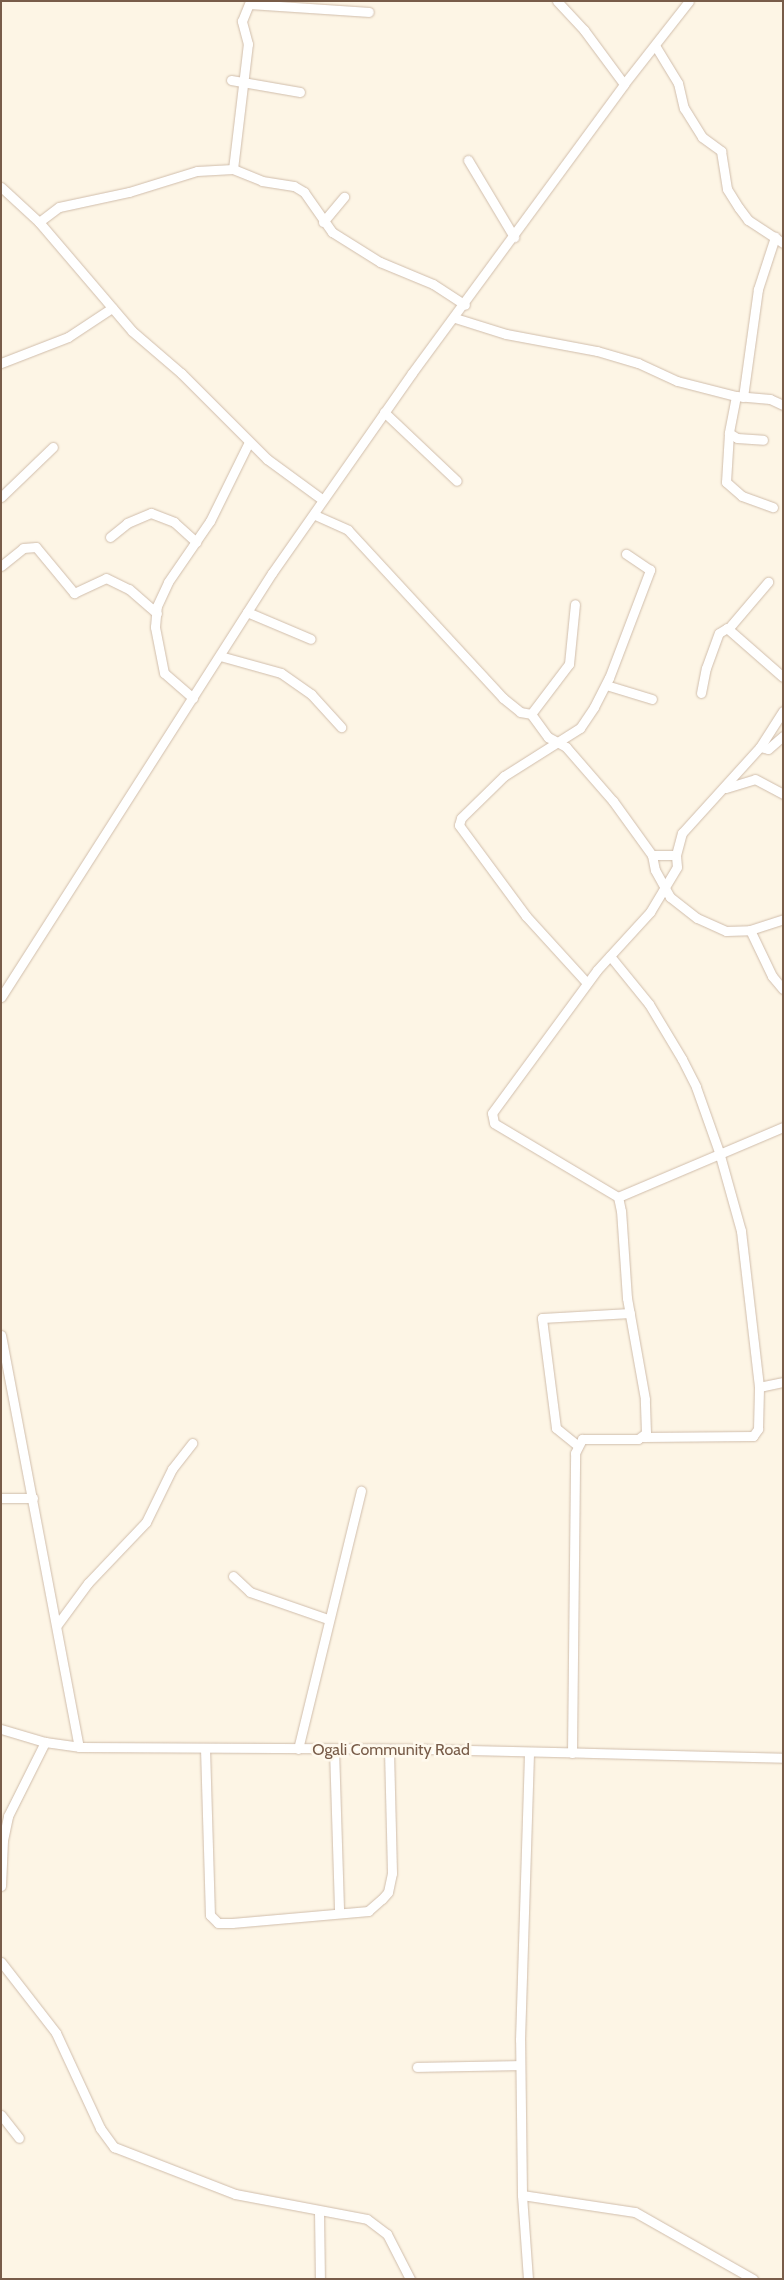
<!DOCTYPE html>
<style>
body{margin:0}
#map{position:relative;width:784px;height:2280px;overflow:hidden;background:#fdf5e5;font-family:Cabin,sans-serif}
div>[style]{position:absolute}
.roads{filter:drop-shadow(0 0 1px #d0bdab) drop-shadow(0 0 1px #d0bdab)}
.minor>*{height:9px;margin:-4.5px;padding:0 4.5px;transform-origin:4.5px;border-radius:4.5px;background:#fff}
span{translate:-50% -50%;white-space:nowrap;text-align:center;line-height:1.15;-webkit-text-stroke:5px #fff9ed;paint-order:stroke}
.street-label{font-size:16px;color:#785c49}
.frame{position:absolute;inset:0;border:2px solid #785c49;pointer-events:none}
</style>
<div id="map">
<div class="roads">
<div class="minor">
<div style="left:557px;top:1px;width:40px;rotate:47deg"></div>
<div style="left:584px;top:30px;width:67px;rotate:53.5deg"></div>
<div style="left:250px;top:4px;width:119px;rotate:3.8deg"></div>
<div style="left:656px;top:47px;width:42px;rotate:58.6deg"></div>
<div style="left:678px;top:83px;width:26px;rotate:77deg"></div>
<div style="left:684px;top:108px;width:34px;rotate:58deg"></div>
<div style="left:702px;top:137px;width:24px;rotate:36deg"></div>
<div style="left:721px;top:151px;width:38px;rotate:81deg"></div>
<div style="left:727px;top:189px;width:22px;rotate:58deg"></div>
<div style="left:739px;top:208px;width:15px;rotate:53deg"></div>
<div style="left:748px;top:220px;width:42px;rotate:33.3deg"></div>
<div style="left:231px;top:80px;width:70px;rotate:9.9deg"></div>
<div style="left:468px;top:160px;width:90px;rotate:59.1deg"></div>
<div style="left:233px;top:169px;width:31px;rotate:22deg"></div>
<div style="left:262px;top:181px;width:32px;rotate:9deg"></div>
<div style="left:294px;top:186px;width:12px;rotate:31deg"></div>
<div style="left:304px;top:192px;width:49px;rotate:55deg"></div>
<div style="left:332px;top:232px;width:57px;rotate:32deg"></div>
<div style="left:380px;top:262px;width:57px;rotate:22.5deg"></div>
<div style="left:433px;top:284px;width:38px;rotate:33deg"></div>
<div style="left:1px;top:187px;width:52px;rotate:42.6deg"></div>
<div style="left:39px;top:222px;width:143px;rotate:49.5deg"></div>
<div style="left:132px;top:331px;width:65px;rotate:40.6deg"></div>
<div style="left:181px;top:373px;width:122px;rotate:45deg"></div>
<div style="left:267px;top:459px;width:69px;rotate:36.2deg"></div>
<div style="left:39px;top:222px;width:25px;rotate:-37deg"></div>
<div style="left:59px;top:207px;width:72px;rotate:-12.1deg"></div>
<div style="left:129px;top:192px;width:71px;rotate:-17.2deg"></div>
<div style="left:197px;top:171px;width:36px;rotate:-3deg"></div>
<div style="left:233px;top:169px;width:126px;rotate:-83.2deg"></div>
<div style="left:248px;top:44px;width:24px;rotate:-105deg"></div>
<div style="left:242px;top:21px;width:22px;rotate:-68deg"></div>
<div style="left:323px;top:222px;width:33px;rotate:-50deg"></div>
<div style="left:455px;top:318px;width:53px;rotate:17.4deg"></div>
<div style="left:506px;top:334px;width:93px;rotate:10.6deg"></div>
<div style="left:597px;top:351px;width:43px;rotate:16.3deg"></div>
<div style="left:638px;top:363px;width:43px;rotate:24.8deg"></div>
<div style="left:677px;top:381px;width:61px;rotate:14.3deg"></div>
<div style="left:736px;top:396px;width:34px;rotate:5deg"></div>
<div style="left:770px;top:399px;width:14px;rotate:25deg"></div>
<div style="left:1px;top:363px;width:72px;rotate:-21.2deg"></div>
<div style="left:68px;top:337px;width:53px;rotate:-33.4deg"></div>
<div style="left:736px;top:396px;width:38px;rotate:101deg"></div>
<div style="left:729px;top:433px;width:9px;rotate:32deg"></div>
<div style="left:737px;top:438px;width:26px;rotate:4deg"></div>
<div style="left:743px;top:397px;width:109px;rotate:-82.1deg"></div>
<div style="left:758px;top:289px;width:55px;rotate:-71.9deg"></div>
<div style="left:384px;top:412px;width:100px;rotate:43.4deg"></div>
<div style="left:729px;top:433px;width:49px;rotate:93.5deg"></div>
<div style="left:726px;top:482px;width:21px;rotate:41deg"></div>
<div style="left:742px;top:496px;width:33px;rotate:20deg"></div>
<div style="left:1px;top:497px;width:72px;rotate:-43.9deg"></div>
<div style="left:315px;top:515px;width:36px;rotate:24deg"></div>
<div style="left:348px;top:530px;width:229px;rotate:47.3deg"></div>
<div style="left:503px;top:698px;width:22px;rotate:39deg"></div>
<div style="left:520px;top:712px;width:11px;rotate:10deg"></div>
<div style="left:531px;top:714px;width:29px;rotate:54deg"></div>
<div style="left:548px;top:737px;width:21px;rotate:29deg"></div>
<div style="left:566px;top:747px;width:72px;rotate:49deg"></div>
<div style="left:613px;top:801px;width:67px;rotate:54.2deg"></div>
<div style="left:652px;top:855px;width:24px"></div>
<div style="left:110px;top:537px;width:22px;rotate:-39deg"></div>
<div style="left:127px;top:523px;width:26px;rotate:-23deg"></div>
<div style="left:151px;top:513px;width:25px;rotate:21deg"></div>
<div style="left:174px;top:522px;width:30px;rotate:42deg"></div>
<div style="left:1px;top:566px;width:28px;rotate:-39deg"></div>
<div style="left:23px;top:548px;width:13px;rotate:-4deg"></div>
<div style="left:36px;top:547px;width:60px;rotate:50.4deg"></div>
<div style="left:74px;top:593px;width:35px;rotate:-25deg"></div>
<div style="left:106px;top:578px;width:25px;rotate:26deg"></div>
<div style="left:129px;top:589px;width:37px;rotate:41deg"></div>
<div style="left:247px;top:612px;width:69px;rotate:22.9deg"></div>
<div style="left:728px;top:629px;width:62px;rotate:-49.6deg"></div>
<div style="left:220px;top:656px;width:63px;rotate:15.6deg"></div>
<div style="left:281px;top:673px;width:37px;rotate:35deg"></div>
<div style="left:311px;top:694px;width:45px;rotate:47.7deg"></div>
<div style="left:606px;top:685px;width:48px;rotate:16.9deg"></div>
<div style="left:701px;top:693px;width:25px;rotate:-79deg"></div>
<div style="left:706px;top:668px;width:37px;rotate:-70deg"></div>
<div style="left:719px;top:633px;width:9px;rotate:-32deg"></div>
<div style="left:727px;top:628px;width:74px;rotate:41.2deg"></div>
<div style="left:193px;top:698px;width:38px;rotate:-139deg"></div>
<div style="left:164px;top:673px;width:47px;rotate:-101.1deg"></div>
<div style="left:155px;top:627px;width:21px;rotate:-85deg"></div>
<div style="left:157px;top:606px;width:26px;rotate:-65deg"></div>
<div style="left:168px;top:582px;width:74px;rotate:-55.5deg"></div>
<div style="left:210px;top:521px;width:88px;rotate:-63.7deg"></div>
<div style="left:531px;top:714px;width:63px;rotate:-52.8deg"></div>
<div style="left:569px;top:664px;width:60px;rotate:-84.3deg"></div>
<div style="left:760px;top:747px;width:8px;rotate:14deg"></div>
<div style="left:768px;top:749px;width:20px;rotate:-41deg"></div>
<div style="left:726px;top:788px;width:30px;rotate:-17deg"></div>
<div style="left:755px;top:779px;width:32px;rotate:28deg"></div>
<div style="left:652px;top:855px;width:15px;rotate:79deg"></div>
<div style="left:655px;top:870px;width:31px;rotate:61deg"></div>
<div style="left:670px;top:897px;width:34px;rotate:38deg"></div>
<div style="left:697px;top:918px;width:32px;rotate:24deg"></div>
<div style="left:726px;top:931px;width:24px;rotate:-2deg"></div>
<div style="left:750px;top:930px;width:35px;rotate:-18deg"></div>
<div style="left:750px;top:930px;width:51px;rotate:64.4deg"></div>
<div style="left:772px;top:976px;width:17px;rotate:50deg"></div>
<div style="left:610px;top:956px;width:62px;rotate:50.9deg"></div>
<div style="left:649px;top:1004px;width:64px;rotate:59deg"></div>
<div style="left:682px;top:1059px;width:31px;rotate:63deg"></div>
<div style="left:696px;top:1087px;width:69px;rotate:70.5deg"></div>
<div style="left:719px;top:1152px;width:82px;rotate:74.4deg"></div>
<div style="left:741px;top:1231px;width:157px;rotate:83.4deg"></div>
<div style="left:587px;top:983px;width:91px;rotate:-132.3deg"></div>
<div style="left:526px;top:916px;width:113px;rotate:-126.4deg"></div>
<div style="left:459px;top:825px;width:7px;rotate:-74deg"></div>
<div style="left:461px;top:818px;width:60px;rotate:-44.3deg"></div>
<div style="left:504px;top:776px;width:90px;rotate:-32.3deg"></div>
<div style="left:580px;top:728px;width:25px;rotate:-56deg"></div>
<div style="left:594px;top:707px;width:33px;rotate:-63deg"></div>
<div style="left:609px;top:678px;width:116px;rotate:-69.2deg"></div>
<div style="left:650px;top:570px;width:29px;rotate:-146deg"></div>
<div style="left:1px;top:997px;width:503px;rotate:-57.42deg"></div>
<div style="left:272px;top:573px;width:244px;rotate:-55deg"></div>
<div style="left:412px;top:373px;width:358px;rotate:-53.7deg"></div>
<div style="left:624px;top:84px;width:105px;rotate:-51.9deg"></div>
<div style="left:618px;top:1197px;width:179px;rotate:-23deg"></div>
<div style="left:1px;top:1335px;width:419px;rotate:79.3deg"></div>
<div style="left:643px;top:1437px;width:110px;rotate:-0.5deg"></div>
<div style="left:753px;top:1436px;width:9px;rotate:-54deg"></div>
<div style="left:758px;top:1429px;width:42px;rotate:-88.6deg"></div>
<div style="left:759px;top:1387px;width:25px;rotate:-12deg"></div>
<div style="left:577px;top:1445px;width:27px;rotate:-141deg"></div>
<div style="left:556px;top:1428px;width:111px;rotate:-97.3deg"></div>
<div style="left:542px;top:1318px;width:88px;rotate:-3.3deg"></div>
<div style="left:1px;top:1498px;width:32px"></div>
<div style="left:233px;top:1576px;width:23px;rotate:43deg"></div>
<div style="left:250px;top:1592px;width:83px;rotate:19.1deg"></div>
<div style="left:57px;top:1625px;width:52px;rotate:-53.6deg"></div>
<div style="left:88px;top:1583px;width:84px;rotate:-46.4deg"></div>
<div style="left:146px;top:1522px;width:59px;rotate:-63.9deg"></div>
<div style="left:172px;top:1469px;width:33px;rotate:-52deg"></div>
<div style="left:1px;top:1729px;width:46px;rotate:16.5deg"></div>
<div style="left:45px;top:1742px;width:34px;rotate:8deg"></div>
<div style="left:79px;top:1747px;width:348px;rotate:0.3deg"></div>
<div style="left:427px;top:1749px;width:356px;rotate:1.4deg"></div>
<div style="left:205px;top:1748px;width:167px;rotate:88.3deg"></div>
<div style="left:210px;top:1915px;width:11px;rotate:45deg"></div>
<div style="left:218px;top:1923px;width:14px"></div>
<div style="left:232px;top:1923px;width:137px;rotate:-5deg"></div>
<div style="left:368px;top:1911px;width:18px;rotate:-41deg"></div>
<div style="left:382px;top:1899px;width:9px;rotate:-49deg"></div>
<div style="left:388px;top:1892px;width:19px;rotate:-78deg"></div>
<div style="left:392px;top:1873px;width:124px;rotate:-91.4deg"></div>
<div style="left:298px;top:1749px;width:266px;rotate:-76.3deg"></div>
<div style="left:334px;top:1749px;width:163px;rotate:88.2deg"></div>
<div style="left:572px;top:1753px;width:300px;rotate:-89.4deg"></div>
<div style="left:575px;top:1453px;width:16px;rotate:-63deg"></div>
<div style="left:582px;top:1439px;width:56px"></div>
<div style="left:638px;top:1439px;width:10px;rotate:-37deg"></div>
<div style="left:646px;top:1433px;width:34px;rotate:-92deg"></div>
<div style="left:645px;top:1399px;width:103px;rotate:-100.1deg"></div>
<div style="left:627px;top:1298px;width:87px;rotate:-93.9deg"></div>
<div style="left:621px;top:1211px;width:14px;rotate:-102deg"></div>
<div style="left:618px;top:1197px;width:144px;rotate:-149.2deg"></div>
<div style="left:494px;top:1123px;width:10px;rotate:-101deg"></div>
<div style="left:492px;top:1113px;width:177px;rotate:-53.7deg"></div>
<div style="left:597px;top:970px;width:79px;rotate:-47.6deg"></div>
<div style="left:650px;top:912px;width:52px;rotate:-59deg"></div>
<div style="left:677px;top:867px;width:12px;rotate:-95deg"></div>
<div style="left:676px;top:855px;width:23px;rotate:-75deg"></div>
<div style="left:682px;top:833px;width:116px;rotate:-47.8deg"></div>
<div style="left:760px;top:747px;width:43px;rotate:-57.4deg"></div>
<div style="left:1px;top:1886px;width:46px;rotate:-87.5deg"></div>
<div style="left:3px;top:1840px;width:25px;rotate:-78deg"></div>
<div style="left:8px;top:1816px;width:83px;rotate:-63.4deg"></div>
<div style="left:1px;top:1962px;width:90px;rotate:52.2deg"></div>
<div style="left:56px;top:2033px;width:105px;rotate:65.1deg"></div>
<div style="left:100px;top:2128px;width:24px;rotate:54deg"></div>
<div style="left:114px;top:2147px;width:130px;rotate:21.2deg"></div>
<div style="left:235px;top:2194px;width:134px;rotate:10.7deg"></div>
<div style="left:367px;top:2219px;width:25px;rotate:37deg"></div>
<div style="left:387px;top:2234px;width:51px;rotate:62.9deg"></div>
<div style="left:417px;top:2067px;width:103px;rotate:-1.1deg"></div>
<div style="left:1px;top:2115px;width:29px;rotate:52deg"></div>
<div style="left:522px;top:2195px;width:114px;rotate:8.6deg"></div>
<div style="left:635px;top:2212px;width:136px;rotate:29.6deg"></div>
<div style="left:319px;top:2211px;width:68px;rotate:89.2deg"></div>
<div style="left:528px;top:2279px;width:84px;rotate:-94.1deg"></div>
<div style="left:522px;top:2195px;width:155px;rotate:-90.7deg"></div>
<div style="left:520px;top:2040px;width:288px;rotate:-88.2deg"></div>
</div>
</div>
<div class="street-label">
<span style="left:391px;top:1750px">Ogali Community Road</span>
</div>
<div class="frame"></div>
</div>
